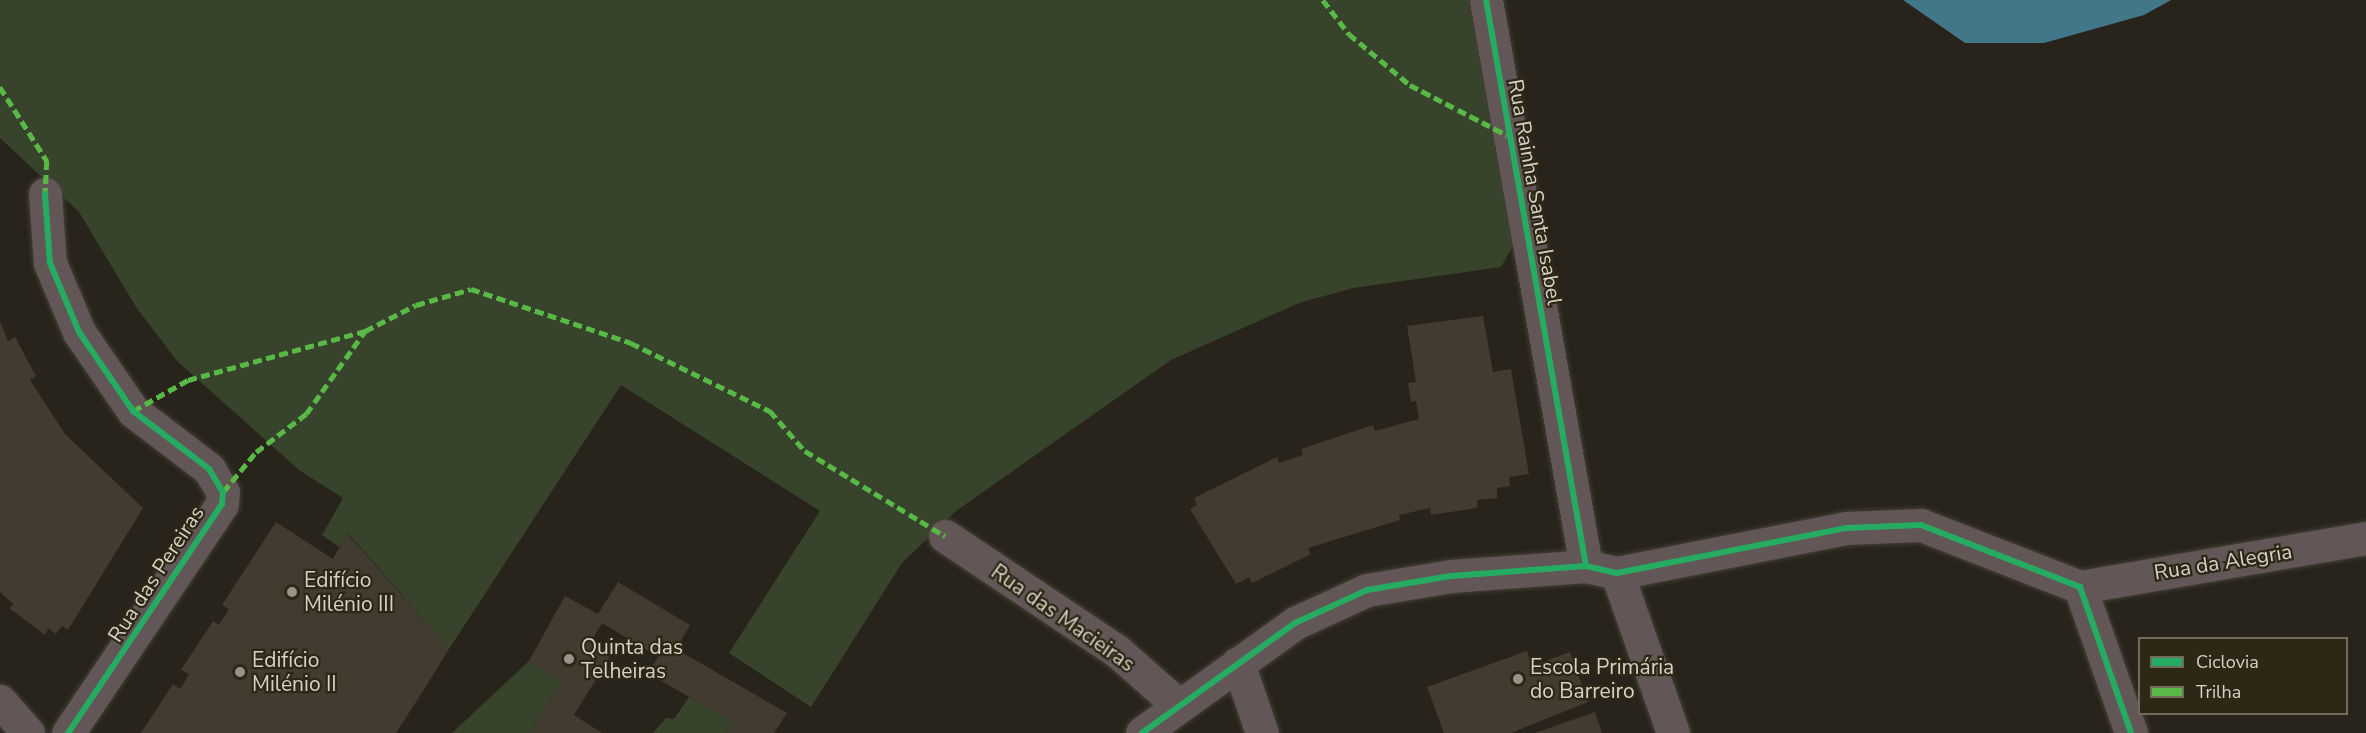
<!DOCTYPE html>
<meta charset="utf-8">
<style>
body{margin:0}
#map{position:relative;width:2366px;height:733px;overflow:hidden;background:#28241b;font-family:"Nunito Sans",sans-serif}
div>[style]{position:absolute}
.green>*{inset:0;background:#37442b}
.water>*{inset:0;background:#427689}
.building>*{inset:0;background:#413c2f}
.roads{filter:drop-shadow(0 0 2px #433f37) drop-shadow(0 0 2px #433f37)}
.minor>*{height:33px;margin:-16.5px;padding:0 16.5px;transform-origin:16.5px;border-radius:16.5px;background:#625656}
.quiet>*{height:4.5px;margin-top:-2.25px;transform-origin:0;background:repeating-linear-gradient(90deg,#58b947 0 9px,transparent 0 13.5px)}
.cycleway>*{height:6px;margin:-3px;padding:0 3px;transform-origin:3px;border-radius:3px;background:#26ab63}
.dots>*{width:16px;height:16px;translate:-50% -50%;box-sizing:border-box;border:3px solid #2d2716;border-radius:50%}
span{translate:-50% -50%;white-space:nowrap;text-align:center;line-height:1.15;-webkit-text-stroke:4.5px #2d2716;paint-order:stroke}
.street-label{font-size:21px;color:#d5d1c6}
.poi-label{font-size:21px;color:#d5d1c6}
.left{translate:0 -50%;text-align:left}
.legend{position:absolute;left:2138px;top:637px;width:210px;height:78px;box-sizing:border-box;background:#2d2716;border:2px solid #706b5c;margin:0;padding:8px 10px;list-style:none;font-size:18px;color:#d5d1c6}
.legend li{display:flex;align-items:center;gap:12px;height:30px}
.legend b{width:30px;border:2px solid #706b5c}
</style>
<div id="map">
<div class="green">
<div style="clip-path:polygon(0 0,1469px 0,1515px 242px,1501px 267px,1353px 288px,1299px 303px,1171px 360px,956px 511px,902px 563px,811px 707px,729px 653px,820px 511px,621px 385px,449px 649px,348px 533px,339px 547px,322px 535px,343px 498px,299px 470px,177px 361px,136px 307px,79px 212px,0 138px)"></div>
<div style="clip-path:polygon(529px 661px,562px 681px,529px 733px,452px 733px)"></div>
<div style="clip-path:polygon(689px 697px,732px 722px,725px 733px,653px 733px,666px 718px,674px 719px)"></div>
</div>
<div class="water">
<div style="clip-path:polygon(1903px 0,2171px 0,2144px 15px,2044px 43px,1965px 43px)"></div>
</div>
<div class="building">
<div style="clip-path:polygon(1483px 316px,1493px 372px,1511px 369px,1529px 474px,1509px 477px,1510px 486px,1497px 488px,1497px 498px,1477px 500px,1477px 508px,1431px 515px,1430px 508px,1399px 515px,1400px 520px,1308px 548px,1311px 554px,1252px 583px,1249px 577px,1236px 584px,1190px 509px,1197px 505px,1194px 498px,1277px 457px,1279px 463px,1303px 455px,1301px 449px,1373px 425px,1375px 431px,1419px 419px,1416px 401px,1411px 402px,1408px 383px,1416px 382px,1407px 326px)"></div>
<div style="clip-path:polygon(0 321px,8px 341px,15px 337px,36px 376px,30px 380px,65px 434px,143px 508px,68px 630px,62px 626px,56px 634px,48px 628px,45px 635px,9px 608px,14px 605px,0 592px)"></div>
<div style="clip-path:polygon(276px 522px,333px 559px,347px 533px,449px 649px,423px 691px,396px 733px,141px 733px,173px 684px,180px 689px,184px 683px,189px 674px,181px 670px,213px 621px,219px 625px,229px 609px,222px 605px)"></div>
<div style="clip-path:polygon(618px 582px,690px 625px,676px 649px,787px 713px,774px 733px,725px 733px,732px 722px,648px 673px,658px 657px,602px 623px,590px 643px,610px 657px,574px 715px,602px 733px,529px 733px,562px 681px,529px 661px,565px 596px,598px 614px)"></div>
<div style="clip-path:polygon(1527px 651px,1532px 666px,1570px 652px,1588px 702px,1511px 733px,1444px 733px,1427px 687px)"></div>
<div style="clip-path:polygon(1595px 712px,1602px 733px,1535px 733px)"></div>
</div>
<div class="roads">
<div class="minor">
<div style="left:1486px;top:0;width:575px;rotate:79.98deg"></div>
<div style="left:45px;top:194px;width:69px;rotate:85.9deg"></div>
<div style="left:50px;top:263px;width:75px;rotate:67.2deg"></div>
<div style="left:79px;top:332px;width:96px;rotate:55.6deg"></div>
<div style="left:133px;top:411px;width:96px;rotate:37.3deg"></div>
<div style="left:209px;top:469px;width:27px;rotate:59deg"></div>
<div style="left:223px;top:492px;width:12px;rotate:95deg"></div>
<div style="left:222px;top:504px;width:276px;rotate:123.9deg"></div>
<div style="left:945px;top:536px;width:207px;rotate:33.8deg"></div>
<div style="left:1117px;top:651px;width:81px;rotate:41.5deg"></div>
<div style="left:1617px;top:573px;width:170px;rotate:70.7deg"></div>
<div style="left:2080px;top:587px;width:290px;rotate:-9.7deg"></div>
<div style="left:1238px;top:663px;width:74px;rotate:71.1deg"></div>
<div style="left:0;top:701px;width:43px;rotate:48.8deg"></div>
<div style="left:1142px;top:733px;width:188px;rotate:-35.7deg"></div>
<div style="left:1295px;top:623px;width:79px;rotate:-24.6deg"></div>
<div style="left:1367px;top:590px;width:85px;rotate:-9.5deg"></div>
<div style="left:1451px;top:576px;width:135px;rotate:-4.2deg"></div>
<div style="left:1586px;top:566px;width:32px;rotate:13deg"></div>
<div style="left:1617px;top:573px;width:233px;rotate:-11.1deg"></div>
<div style="left:1846px;top:528px;width:75px;rotate:-2.3deg"></div>
<div style="left:1921px;top:525px;width:171px;rotate:21.3deg"></div>
<div style="left:2080px;top:587px;width:155px;rotate:70.7deg"></div>
</div>
</div>
<div class="quiet">
<div style="left:1323px;top:0;width:43px;rotate:52.6deg"></div>
<div style="left:1349px;top:34px;width:80px;rotate:39.9deg"></div>
<div style="left:1410px;top:85px;width:109px;rotate:27.3deg"></div>
<div style="left:0;top:87px;width:88px;rotate:57.6deg"></div>
<div style="left:47px;top:161px;width:33px;rotate:93deg"></div>
<div style="left:133px;top:411px;width:63px;rotate:-29.4deg"></div>
<div style="left:188px;top:380px;width:184px;rotate:-15.5deg"></div>
<div style="left:365px;top:331px;width:57px;rotate:-27deg"></div>
<div style="left:416px;top:305px;width:57px;rotate:-16.2deg"></div>
<div style="left:471px;top:289px;width:169px;rotate:18.6deg"></div>
<div style="left:631px;top:343px;width:155px;rotate:26.1deg"></div>
<div style="left:770px;top:411px;width:53px;rotate:48.8deg"></div>
<div style="left:805px;top:451px;width:164px;rotate:31.3deg"></div>
<div style="left:223px;top:492px;width:52px;rotate:-50.5deg"></div>
<div style="left:256px;top:452px;width:63px;rotate:-37.2deg"></div>
<div style="left:306px;top:414px;width:102px;rotate:-54.6deg"></div>
</div>
<div class="cycleway">
<div style="left:1486px;top:0;width:575px;rotate:79.98deg"></div>
<div style="left:45px;top:194px;width:69px;rotate:85.9deg"></div>
<div style="left:50px;top:263px;width:75px;rotate:67.2deg"></div>
<div style="left:79px;top:332px;width:96px;rotate:55.6deg"></div>
<div style="left:133px;top:411px;width:96px;rotate:37.3deg"></div>
<div style="left:209px;top:469px;width:27px;rotate:59deg"></div>
<div style="left:223px;top:492px;width:12px;rotate:95deg"></div>
<div style="left:222px;top:504px;width:276px;rotate:123.9deg"></div>
<div style="left:1142px;top:733px;width:188px;rotate:-35.7deg"></div>
<div style="left:1295px;top:623px;width:79px;rotate:-24.6deg"></div>
<div style="left:1367px;top:590px;width:85px;rotate:-9.5deg"></div>
<div style="left:1451px;top:576px;width:135px;rotate:-4.2deg"></div>
<div style="left:1586px;top:566px;width:32px;rotate:13deg"></div>
<div style="left:1617px;top:573px;width:233px;rotate:-11.1deg"></div>
<div style="left:1846px;top:528px;width:75px;rotate:-2.3deg"></div>
<div style="left:1921px;top:525px;width:171px;rotate:21.3deg"></div>
<div style="left:2080px;top:587px;width:155px;rotate:70.7deg"></div>
</div>
<div class="dots">
<div style="left:292px;top:592px;background:#98948a"></div>
<div style="left:569px;top:659px;background:#98948a"></div>
<div style="left:240px;top:672px;background:#98948a"></div>
<div style="left:1518px;top:679px;background:#98948a"></div>
</div>
<div class="street-label">
<span style="left:1535px;top:192px;rotate:80deg">Rua Rainha Santa Isabel</span>
<span style="left:2223px;top:562px;rotate:-9deg">Rua da Alegria</span>
<span style="left:156px;top:574px;rotate:-57deg">Rua das Pereiras</span>
<span style="left:1063px;top:618px;rotate:35deg">Rua das Macieiras</span>
</div>
<div class="poi-label">
<span class="left" style="left:304px;top:592px">Edifício<br>Milénio III</span>
<span class="left" style="left:581px;top:659px">Quinta das<br>Telheiras</span>
<span class="left" style="left:252px;top:672px">Edifício<br>Milénio II</span>
<span class="left" style="left:1530px;top:679px">Escola Primária<br>do Barreiro</span>
</div>
<ul class="legend">
<li><b style="height:8px;background:#26ab63"></b>Ciclovia</li>
<li><b style="height:8px;background:#58b947"></b>Trilha</li>
</ul>
</div>
